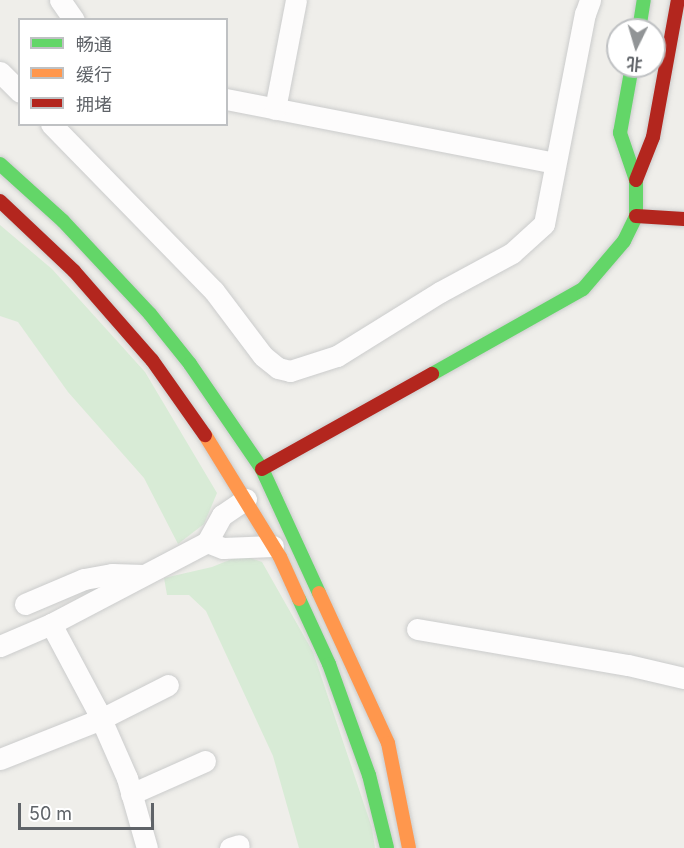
<!DOCTYPE html>
<meta charset="utf-8">
<style>
body{margin:0}
#map{position:relative;width:684px;height:848px;overflow:hidden;background:#efeeea;font-family:Inter,"Noto Sans SC",sans-serif}
div>[style]{position:absolute}
.green>*{inset:0;background:#d8ebd6}
.roads{filter:drop-shadow(0 0 2px #cbcccc) drop-shadow(0 0 2px #cbcccc)}
.street>*{height:21px;margin:-10.5px;padding:0 10.5px;transform-origin:10.5px;border-radius:10.5px;background:#fdfcfc}
.fast>*{height:14px;margin:-7px;padding:0 7px;transform-origin:7px;border-radius:7px;background:#63d668}
.slow>*{height:14px;margin:-7px;padding:0 7px;transform-origin:7px;border-radius:7px;background:#ff974d}
.jam>*{height:14px;margin:-7px;padding:0 7px;transform-origin:7px;border-radius:7px;background:#b3261e}
span{translate:-50% -50%;white-space:nowrap;text-align:center;line-height:1.15;-webkit-text-stroke:4.5px #fff;paint-order:stroke}
.legend{position:absolute;left:18px;top:18px;width:210px;height:108px;box-sizing:border-box;background:#fff;border:2px solid #bfc1c3;margin:0;padding:8px 10px;list-style:none;font-size:18px;color:#5f6368}
.legend li{display:flex;align-items:center;gap:12px;height:30px}
.legend b{width:30px;border:2px solid #bfc1c3}
.north{position:absolute;left:606px;top:18px;width:60px;height:60px;box-sizing:border-box;background:#fff;border:2px solid #bfc1c3;border-radius:50%;rotate:185deg;font-size:16px;font-weight:700;line-height:24px;text-align:center;color:#5f6368}
.north::after{content:'';display:block;margin:auto;width:21px;height:27px;background:#919496;clip-path:polygon(50% 0,100% 100%,50% 72%,0 100%)}
.scale{position:absolute;left:18px;top:803px;width:136px;height:27px;box-sizing:border-box;border:3px solid #5f6368;border-top:0;padding-left:8px;font-size:18px;line-height:21px;white-space:nowrap;color:#5f6368;-webkit-text-stroke:4px #fff;paint-order:stroke}
</style>
<div id="map">
<div class="green">
<div style="clip-path:polygon(0 225px,52px 269px,145px 372px,217px 493px,204px 524px,178px 544px,144px 478px,68px 392px,18px 322px,0 316px)"></div>
<div style="clip-path:polygon(242px 555px,262px 562px,313px 652px,372px 828px,375px 848px,299px 848px,273px 756px,206px 611px,189px 595px,167px 595px,164px 578px,212px 567px)"></div>
</div>
<div class="roads">
<div class="street">
<div style="left:60px;top:0;width:24px;rotate:55deg"></div>
<div style="left:0;top:72px;width:28px;rotate:45deg"></div>
<div style="left:226px;top:99px;width:334px;rotate:11deg"></div>
<div style="left:275px;top:109px;width:111px;rotate:-79.1deg"></div>
<div style="left:51px;top:124px;width:233px;rotate:45.7deg"></div>
<div style="left:214px;top:291px;width:81px;rotate:53deg"></div>
<div style="left:263px;top:356px;width:19px;rotate:39deg"></div>
<div style="left:278px;top:368px;width:12px;rotate:14deg"></div>
<div style="left:290px;top:371px;width:49px;rotate:-17.7deg"></div>
<div style="left:337px;top:356px;width:121px;rotate:-31.9deg"></div>
<div style="left:440px;top:292px;width:82px;rotate:-28.4deg"></div>
<div style="left:512px;top:253px;width:43px;rotate:-42.2deg"></div>
<div style="left:544px;top:224px;width:214px;rotate:-79deg"></div>
<div style="left:585px;top:14px;width:15px;rotate:-70deg"></div>
<div style="left:246px;top:499px;width:29px;rotate:146deg"></div>
<div style="left:222px;top:515px;width:31px;rotate:119deg"></div>
<div style="left:207px;top:542px;width:17px;rotate:21deg"></div>
<div style="left:223px;top:548px;width:50px;rotate:-2.3deg"></div>
<div style="left:25px;top:604px;width:64px;rotate:-23deg"></div>
<div style="left:84px;top:579px;width:28px;rotate:-10deg"></div>
<div style="left:112px;top:574px;width:31px;rotate:2deg"></div>
<div style="left:51px;top:624px;width:98px;rotate:61.9deg"></div>
<div style="left:97px;top:710px;width:74px;rotate:66.2deg"></div>
<div style="left:127px;top:778px;width:73px;rotate:74.1deg"></div>
<div style="left:417px;top:629px;width:214px;rotate:9.7deg"></div>
<div style="left:628px;top:665px;width:57px;rotate:13.1deg"></div>
<div style="left:0;top:646px;width:56px;rotate:-23.3deg"></div>
<div style="left:51px;top:624px;width:176px;rotate:-27.7deg"></div>
<div style="left:0;top:759px;width:109px;rotate:-21.6deg"></div>
<div style="left:101px;top:719px;width:75px;rotate:-26.9deg"></div>
<div style="left:131px;top:794px;width:81px;rotate:-24deg"></div>
<div style="left:230px;top:848px;width:9px;rotate:-18deg"></div>
</div>
<div class="fast">
<div style="left:639px;top:30px;width:30px;rotate:-81deg"></div>
<div style="left:0;top:164px;width:85px;rotate:42.1deg"></div>
<div style="left:63px;top:221px;width:127px;rotate:46.9deg"></div>
<div style="left:150px;top:314px;width:64px;rotate:51.3deg"></div>
<div style="left:190px;top:364px;width:127px;rotate:55.6deg"></div>
<div style="left:262px;top:469px;width:136px;rotate:65.3deg"></div>
<div style="left:432px;top:374px;width:173px;rotate:-29.4deg"></div>
<div style="left:583px;top:289px;width:63px;rotate:-49.5deg"></div>
<div style="left:624px;top:241px;width:28px;rotate:-64deg"></div>
<div style="left:636px;top:216px;width:36px;rotate:-90deg"></div>
<div style="left:636px;top:180px;width:50px;rotate:-108.8deg"></div>
<div style="left:620px;top:133px;width:68px;rotate:-79.8deg"></div>
<div style="left:299px;top:599px;width:72px;rotate:65.2deg"></div>
<div style="left:329px;top:664px;width:118px;rotate:70.2deg"></div>
<div style="left:369px;top:775px;width:75px;rotate:76.1deg"></div>
</div>
<div class="slow">
<div style="left:205px;top:435px;width:143px;rotate:58.4deg"></div>
<div style="left:280px;top:557px;width:46px;rotate:65.7deg"></div>
<div style="left:319px;top:593px;width:165px;rotate:65.3deg"></div>
<div style="left:388px;top:743px;width:107px;rotate:78.7deg"></div>
</div>
<div class="jam">
<div style="left:636px;top:180px;width:46px;rotate:-68.4deg"></div>
<div style="left:653px;top:137px;width:139px;rotate:-79.7deg"></div>
<div style="left:0;top:201px;width:102px;rotate:43.4deg"></div>
<div style="left:74px;top:271px;width:118px;rotate:48.8deg"></div>
<div style="left:152px;top:360px;width:92px;rotate:54.8deg"></div>
<div style="left:636px;top:216px;width:48px;rotate:3.6deg"></div>
<div style="left:262px;top:469px;width:195px;rotate:-29.2deg"></div>
</div>
</div>
<ul class="legend">
<li><b style="height:8px;background:#63d668"></b>畅通</li>
<li><b style="height:8px;background:#ff974d"></b>缓行</li>
<li><b style="height:8px;background:#b3261e"></b>拥堵</li>
</ul>
<div class="north">北</div>
<div class="scale">50 m</div>
</div>
